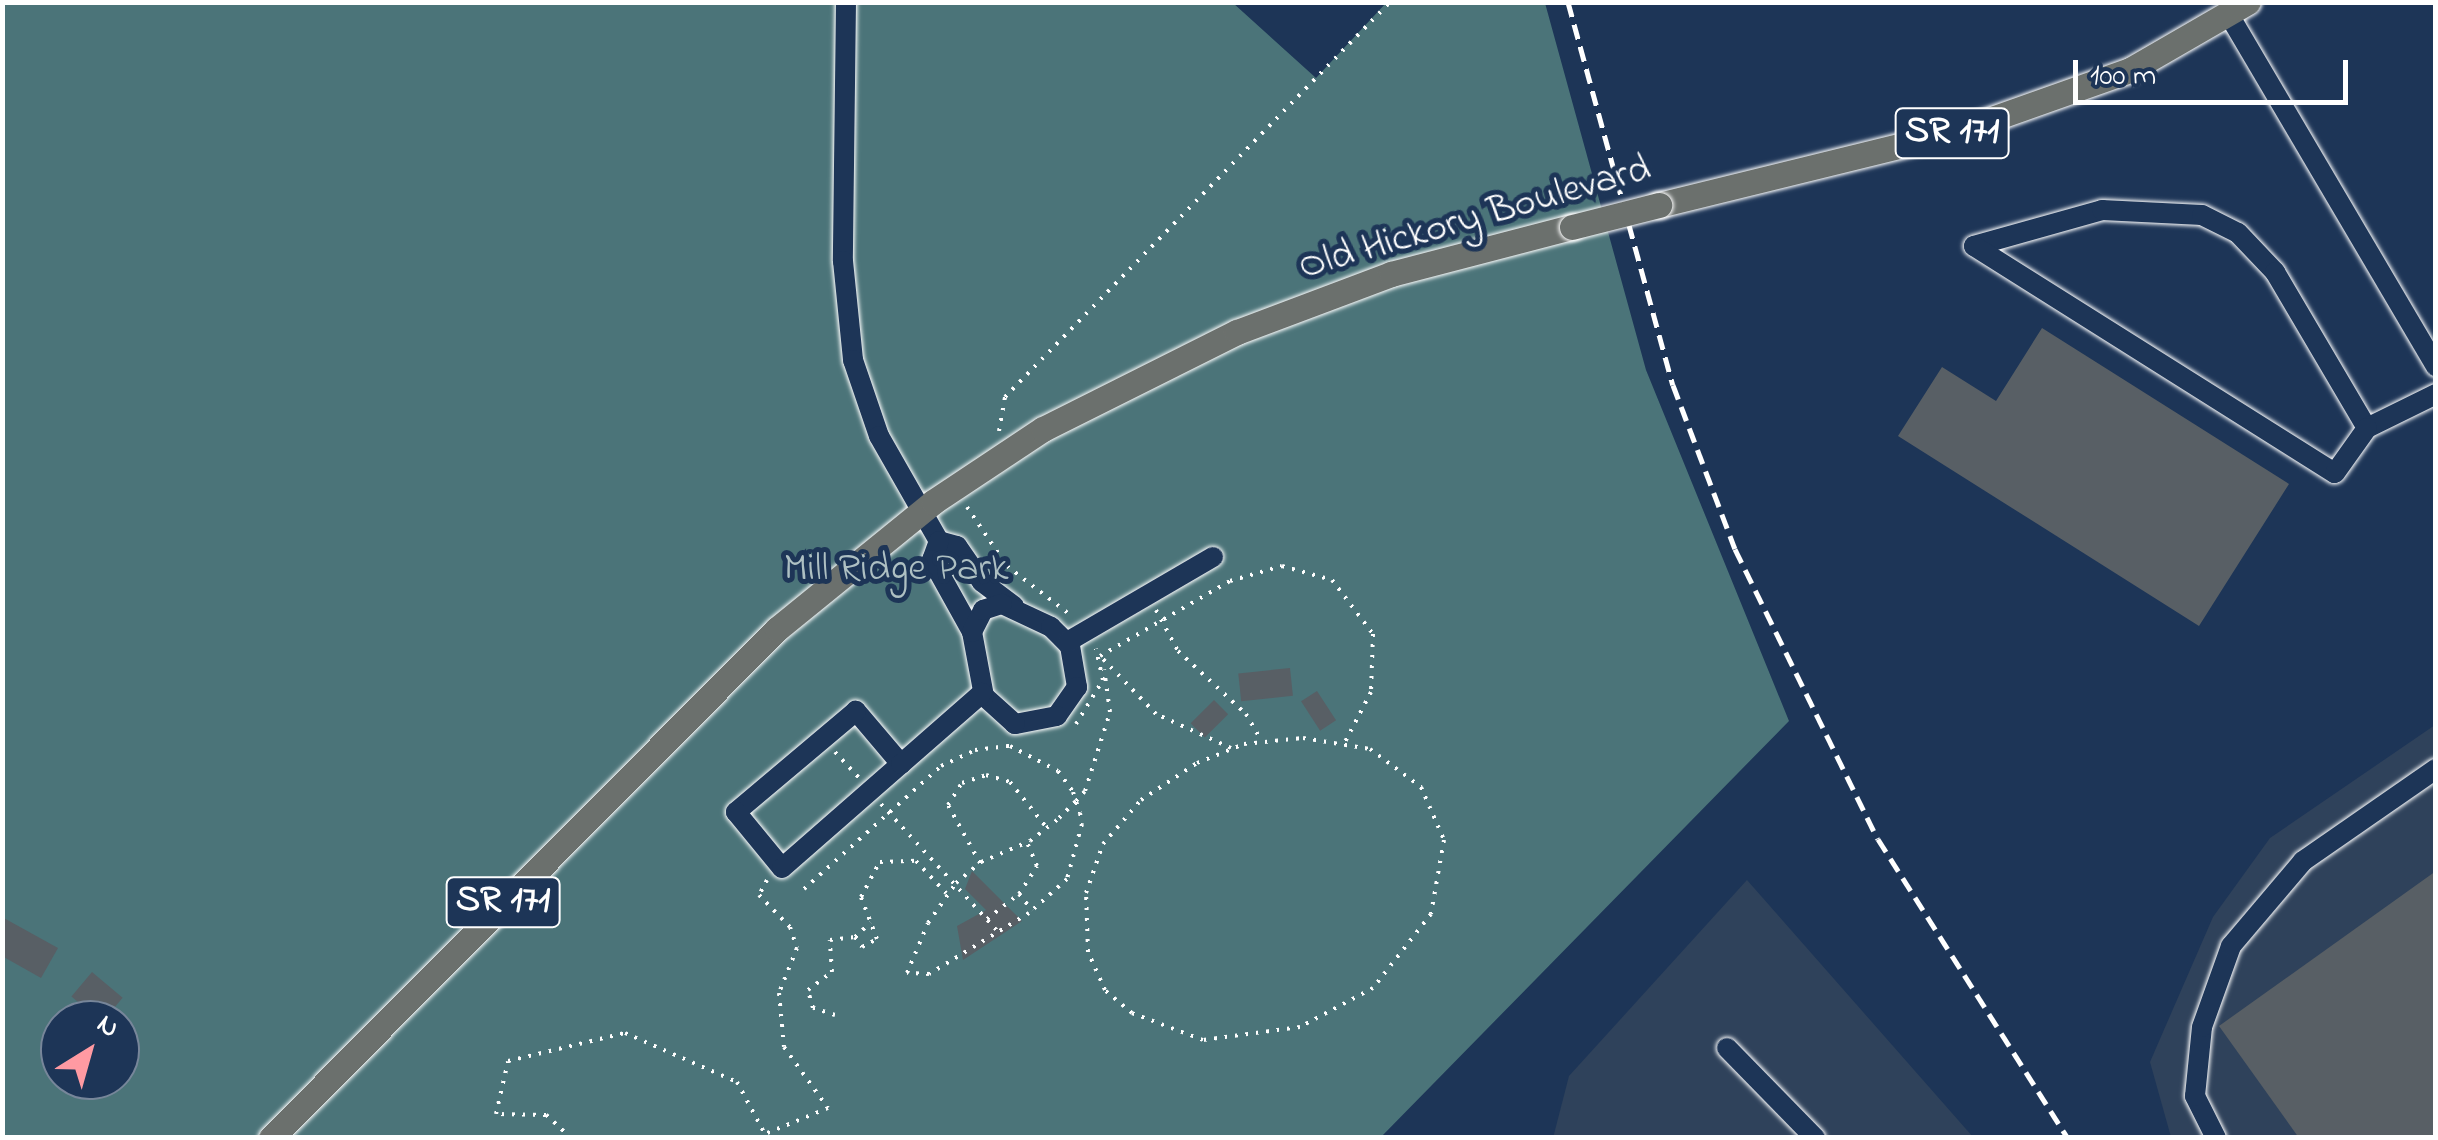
<!DOCTYPE html>
<style>
body{margin:0}
#map{position:relative;width:2438px;height:1140px;overflow:hidden;background:#1d3557;font-family:"Indie Flower",sans-serif}
div>[style]{position:absolute}
.built>*{inset:0;background:#2f425b}
.green>*{inset:0;background:#4b7479}
.building>*{inset:0;background:#585f65;transform-origin:0 0}
.path>*{height:4px;margin-top:-2px;transform-origin:0;background:repeating-linear-gradient(90deg,#fff 0 2.5px,transparent 0 10.5px)}
.roads{filter:drop-shadow(0 0 2px #fff) drop-shadow(0 0 2px #fff)}
.minor>*{height:20px;margin:-10px;padding:0 10px;transform-origin:10px;border-radius:10px;background:#1d3557}
.major>*{height:25px;margin:-12.5px;padding:0 12.5px;transform-origin:12.5px;border-radius:12.5px;background:#6b706d}
.rail>*{height:5px;margin-top:-2.5px;transform-origin:0;background:repeating-linear-gradient(90deg,#fff 0 15px,transparent 0 23px)}
.bridges{filter:drop-shadow(0 0 2px #fff) drop-shadow(0 0 2px #fff)}
.major-bridge>*{height:25px;margin:-12.5px;padding:0 12.5px;transform-origin:12.5px;border-radius:12.5px;background:#6b706d}
span{translate:-50% -50%;white-space:nowrap;text-align:center;line-height:1.15;-webkit-text-stroke:10px #1d3557;paint-order:stroke}
.shield-label span{padding:2px 8px;background:#1d3557;border:2px solid;border-radius:8px;-webkit-text-stroke-width:0}
.shield-label{font-size:38px;color:#fff;font-weight:700}
.street-label{font-size:40px;color:#fff}
.park-label{font-size:40px;color:#aec0c3}
.frame{position:absolute;inset:0;border:5px solid #fff;pointer-events:none}
.north{position:absolute;left:40px;top:1000px;width:100px;height:100px;box-sizing:border-box;background:#1d3557;border:2px solid #77869a;border-radius:50%;rotate:37deg;font-size:28px;font-weight:700;line-height:40px;text-align:center;color:#fff}
.north::after{content:'';display:block;margin:auto;width:35px;height:45px;background:#ff9aa2;clip-path:polygon(50% 0,100% 100%,50% 72%,0 100%)}
.scale{position:absolute;left:2073px;top:60px;width:275px;height:45px;box-sizing:border-box;border:5px solid #fff;border-top:0;padding-left:12px;font-size:30px;line-height:35px;white-space:nowrap;color:#fff;-webkit-text-stroke:8px #1d3557;paint-order:stroke}
</style>
<div id="map">
<div class="built">
<div style="clip-path:polygon(2435px 725px,2435px 1137px,2171px 1137px,2150px 1062px,2213px 917px,2270px 838px)"></div>
<div style="clip-path:polygon(1747px 880px,1973px 1137px,1553px 1138px,1569px 1076px)"></div>
</div>
<div class="green">
<div style="clip-path:polygon(evenodd,2px 3px,1233px 3px,1316px 78px,1386px 3px,1545px 3px,1646px 370px,1789px 721px,1381px 1137px,3px 1137px,2px 3px,60px 1020px,120px 1020px,120px 1080px,60px 1080px,60px 1020px)"></div>
</div>
<div class="building">
<div style="clip-path:polygon(2042px 328px,2289px 484px,2199px 626px,1898px 436px,1942px 367px,1996px 401px)"></div>
<div style="left:1290px;top:668px;width:28px;height:52px;rotate:84deg"></div>
<div style="left:1317px;top:691px;width:35px;height:19px;rotate:57deg"></div>
<div style="left:1214px;top:700px;width:20px;height:33px;rotate:45deg"></div>
<div style="clip-path:polygon(972px 871px,1022px 921px,963px 960px,957px 926px,986px 910px,965px 889px)"></div>
<div style="clip-path:polygon(2436px 871px,2436px 1138px,2299px 1138px,2219px 1026px)"></div>
<div style="clip-path:polygon(2px 917px,58px 948px,41px 978px,2px 956px)"></div>
<div style="left:92px;top:972px;width:40px;height:32px;rotate:40deg"></div>
</div>
<div class="path">
<div style="left:999px;top:431px;width:35px;rotate:-80deg"></div>
<div style="left:1005px;top:397px;width:552px;rotate:-45.73deg"></div>
<div style="left:967px;top:507px;width:71px;rotate:55.9deg"></div>
<div style="left:1007px;top:566px;width:83px;rotate:37.7deg"></div>
<div style="left:1156px;top:610px;width:47px;rotate:61.8deg"></div>
<div style="left:1178px;top:651px;width:93px;rotate:42.8deg"></div>
<div style="left:1246px;top:714px;width:30px;rotate:60deg"></div>
<div style="left:1076px;top:724px;width:52px;rotate:-58.5deg"></div>
<div style="left:1103px;top:680px;width:32px;rotate:-103deg"></div>
<div style="left:1303px;top:738px;width:68px;rotate:9.3deg"></div>
<div style="left:1370px;top:749px;width:64px;rotate:36.7deg"></div>
<div style="left:1421px;top:787px;width:58px;rotate:66.5deg"></div>
<div style="left:1444px;top:840px;width:75px;rotate:100deg"></div>
<div style="left:1431px;top:914px;width:94px;rotate:128.1deg"></div>
<div style="left:1373px;top:988px;width:83px;rotate:151.9deg"></div>
<div style="left:1300px;top:1027px;width:98px;rotate:172.4deg"></div>
<div style="left:1203px;top:1040px;width:76px;rotate:-159.2deg"></div>
<div style="left:1132px;top:1013px;width:35px;rotate:-140deg"></div>
<div style="left:1105px;top:990px;width:42px;rotate:-114.1deg"></div>
<div style="left:1088px;top:952px;width:59px;rotate:-91.9deg"></div>
<div style="left:1086px;top:893px;width:52px;rotate:-70.9deg"></div>
<div style="left:1103px;top:844px;width:58px;rotate:-49.2deg"></div>
<div style="left:1141px;top:800px;width:67px;rotate:-33.5deg"></div>
<div style="left:1197px;top:763px;width:51px;rotate:-22deg"></div>
<div style="left:1244px;top:744px;width:59px;rotate:-5.8deg"></div>
<div style="left:1231px;top:748px;width:82px;rotate:-155.6deg"></div>
<div style="left:1156px;top:714px;width:81px;rotate:-134deg"></div>
<div style="left:1100px;top:656px;width:150px;rotate:-30deg"></div>
<div style="left:1230px;top:581px;width:54px;rotate:-16.1deg"></div>
<div style="left:1282px;top:566px;width:52px;rotate:15.6deg"></div>
<div style="left:1332px;top:580px;width:68px;rotate:52.8deg"></div>
<div style="left:1373px;top:634px;width:58px;rotate:92deg"></div>
<div style="left:1371px;top:692px;width:56px;rotate:117.5deg"></div>
<div style="left:835px;top:752px;width:35px;rotate:47deg"></div>
<div style="left:881px;top:804px;width:176px;rotate:47.5deg"></div>
<div style="left:980px;top:863px;width:66px;rotate:-118.9deg"></div>
<div style="left:948px;top:805px;width:26px;rotate:-58deg"></div>
<div style="left:962px;top:783px;width:25px;rotate:-18deg"></div>
<div style="left:986px;top:775px;width:25px;rotate:16deg"></div>
<div style="left:1010px;top:782px;width:59px;rotate:51.2deg"></div>
<div style="left:767px;top:880px;width:17px;rotate:118deg"></div>
<div style="left:759px;top:895px;width:45px;rotate:45.9deg"></div>
<div style="left:790px;top:927px;width:22px;rotate:72deg"></div>
<div style="left:797px;top:948px;width:48px;rotate:111.8deg"></div>
<div style="left:779px;top:993px;width:54px;rotate:84.7deg"></div>
<div style="left:784px;top:1047px;width:75px;rotate:54.2deg"></div>
<div style="left:828px;top:1108px;width:66px;rotate:157.7deg"></div>
<div style="left:804px;top:889px;width:184px;rotate:-41.9deg"></div>
<div style="left:941px;top:766px;width:38px;rotate:-25deg"></div>
<div style="left:975px;top:750px;width:35px;rotate:-7deg"></div>
<div style="left:1010px;top:746px;width:54px;rotate:27.5deg"></div>
<div style="left:1058px;top:771px;width:26px;rotate:54deg"></div>
<div style="left:1073px;top:792px;width:22px;rotate:72deg"></div>
<div style="left:1080px;top:813px;width:11px;rotate:80deg"></div>
<div style="left:1082px;top:824px;width:57px;rotate:105.3deg"></div>
<div style="left:1067px;top:879px;width:51px;rotate:138.2deg"></div>
<div style="left:1029px;top:913px;width:117px;rotate:148.6deg"></div>
<div style="left:929px;top:974px;width:22px;rotate:-177deg"></div>
<div style="left:907px;top:973px;width:54px;rotate:-67.2deg"></div>
<div style="left:928px;top:923px;width:49px;rotate:-55deg"></div>
<div style="left:956px;top:883px;width:33px;rotate:-40deg"></div>
<div style="left:981px;top:862px;width:53px;rotate:-23.2deg"></div>
<div style="left:1030px;top:841px;width:37px;rotate:-38deg"></div>
<div style="left:1059px;top:818px;width:24px;rotate:-45deg"></div>
<div style="left:1076px;top:801px;width:13px;rotate:-48deg"></div>
<div style="left:1085px;top:791px;width:83px;rotate:-72.4deg"></div>
<div style="left:1110px;top:712px;width:43px;rotate:-97.9deg"></div>
<div style="left:1019px;top:894px;width:33px;rotate:-57deg"></div>
<div style="left:1037px;top:866px;width:26px;rotate:-113deg"></div>
<div style="left:987px;top:919px;width:41px;rotate:-38deg"></div>
<div style="left:1019px;top:894px;width:21px;rotate:51deg"></div>
<div style="left:855px;top:937px;width:12px;rotate:55deg"></div>
<div style="left:862px;top:947px;width:17px;rotate:-28deg"></div>
<div style="left:877px;top:939px;width:45px;rotate:-110.9deg"></div>
<div style="left:861px;top:897px;width:40px;rotate:-62deg"></div>
<div style="left:880px;top:862px;width:36px;rotate:-2deg"></div>
<div style="left:916px;top:861px;width:44px;rotate:46.8deg"></div>
<div style="left:835px;top:1015px;width:23px;rotate:-162deg"></div>
<div style="left:813px;top:1008px;width:19px;rotate:-106deg"></div>
<div style="left:808px;top:990px;width:30px;rotate:-37deg"></div>
<div style="left:832px;top:972px;width:32px;rotate:-94deg"></div>
<div style="left:830px;top:940px;width:25px;rotate:-7deg"></div>
<div style="left:855px;top:937px;width:21px;rotate:-43deg"></div>
<div style="left:571px;top:1138px;width:34px;rotate:-137deg"></div>
<div style="left:546px;top:1115px;width:50px;rotate:-178.9deg"></div>
<div style="left:496px;top:1114px;width:54px;rotate:-77.2deg"></div>
<div style="left:508px;top:1061px;width:120px;rotate:-13.5deg"></div>
<div style="left:625px;top:1033px;width:122px;rotate:23.6deg"></div>
<div style="left:737px;top:1082px;width:64px;rotate:61.8deg"></div>
</div>
<div class="roads">
<div class="minor">
<div style="left:846px;top:2px;width:259px;rotate:90.7deg"></div>
<div style="left:843px;top:261px;width:100px;rotate:84.2deg"></div>
<div style="left:853px;top:360px;width:80px;rotate:71.1deg"></div>
<div style="left:879px;top:436px;width:121px;rotate:60.3deg"></div>
<div style="left:939px;top:541px;width:19px;rotate:16deg"></div>
<div style="left:957px;top:546px;width:44px;rotate:55.2deg"></div>
<div style="left:982px;top:582px;width:40px;rotate:37deg"></div>
<div style="left:2229px;top:15px;width:408px;rotate:59.5deg"></div>
<div style="left:1974px;top:246px;width:133px;rotate:-15.7deg"></div>
<div style="left:2102px;top:210px;width:100px;rotate:2.9deg"></div>
<div style="left:2202px;top:215px;width:40px;rotate:26.6deg"></div>
<div style="left:2238px;top:233px;width:54px;rotate:46.5deg"></div>
<div style="left:2275px;top:272px;width:181px;rotate:59.5deg"></div>
<div style="left:2367px;top:428px;width:77px;rotate:-26.2deg"></div>
<div style="left:1974px;top:246px;width:426px;rotate:32.2deg"></div>
<div style="left:2335px;top:473px;width:55px;rotate:-54.6deg"></div>
<div style="left:939px;top:541px;width:20px;rotate:110deg"></div>
<div style="left:932px;top:560px;width:82px;rotate:60.9deg"></div>
<div style="left:1002px;top:604px;width:54px;rotate:25.1deg"></div>
<div style="left:1051px;top:627px;width:27px;rotate:45deg"></div>
<div style="left:1070px;top:646px;width:42px;rotate:80.3deg"></div>
<div style="left:1077px;top:687px;width:35px;rotate:125deg"></div>
<div style="left:1057px;top:716px;width:43px;rotate:169.2deg"></div>
<div style="left:1015px;top:724px;width:42px;rotate:-137.9deg"></div>
<div style="left:984px;top:696px;width:65px;rotate:-100.6deg"></div>
<div style="left:972px;top:632px;width:25px;rotate:-63deg"></div>
<div style="left:983px;top:610px;width:20px;rotate:-18deg"></div>
<div style="left:1067px;top:642px;width:169px;rotate:-30.2deg"></div>
<div style="left:901px;top:764px;width:70px;rotate:-130.3deg"></div>
<div style="left:856px;top:711px;width:157px;rotate:139.9deg"></div>
<div style="left:736px;top:812px;width:72px;rotate:50.6deg"></div>
<div style="left:782px;top:868px;width:158px;rotate:-41.2deg"></div>
<div style="left:901px;top:764px;width:108px;rotate:-41.2deg"></div>
<div style="left:1727px;top:1048px;width:126px;rotate:45.6deg"></div>
<div style="left:2216px;top:1138px;width:47px;rotate:-116.6deg"></div>
<div style="left:2195px;top:1096px;width:69px;rotate:-84.2deg"></div>
<div style="left:2202px;top:1027px;width:86px;rotate:-70.3deg"></div>
<div style="left:2231px;top:946px;width:111px;rotate:-49.7deg"></div>
<div style="left:2303px;top:861px;width:162px;rotate:-34.7deg"></div>
</div>
<div class="major">
<div style="left:1659px;top:205px;width:302px;rotate:-13.8deg"></div>
<div style="left:1952px;top:133px;width:189px;rotate:-19.5deg"></div>
<div style="left:2130px;top:70px;width:136px;rotate:-30deg"></div>
<div style="left:271px;top:1138px;width:718px;rotate:-45.17deg"></div>
<div style="left:777px;top:629px;width:201px;rotate:-39.1deg"></div>
<div style="left:933px;top:502px;width:132px;rotate:-33.6deg"></div>
<div style="left:1043px;top:429px;width:217px;rotate:-26.6deg"></div>
<div style="left:1237px;top:332px;width:165px;rotate:-20.6deg"></div>
<div style="left:1391px;top:274px;width:187px;rotate:-14.6deg"></div>
</div>
</div>
<div class="rail">
<div style="left:1568px;top:2px;width:397px;rotate:74.7deg"></div>
<div style="left:1673px;top:385px;width:175px;rotate:69.3deg"></div>
<div style="left:1735px;top:549px;width:323px;rotate:63.8deg"></div>
<div style="left:1878px;top:839px;width:354px;rotate:57.6deg"></div>
</div>
<div class="bridges">
<div class="major-bridge">
<div style="left:1572px;top:227px;width:90px;rotate:-14.2deg"></div>
</div>
</div>
<div class="shield-label">
<span style="left:1952px;top:133px">SR 171</span>
<span style="left:503px;top:902px">SR 171</span>
</div>
<div class="street-label">
<span style="left:1475px;top:219px;rotate:-16deg">Old Hickory Boulevard</span>
</div>
<div class="park-label">
<span style="left:896px;top:570px">Mill Ridge Park</span>
</div>
<div class="frame"></div>
<div class="north">N</div>
<div class="scale">100 m</div>
</div>
